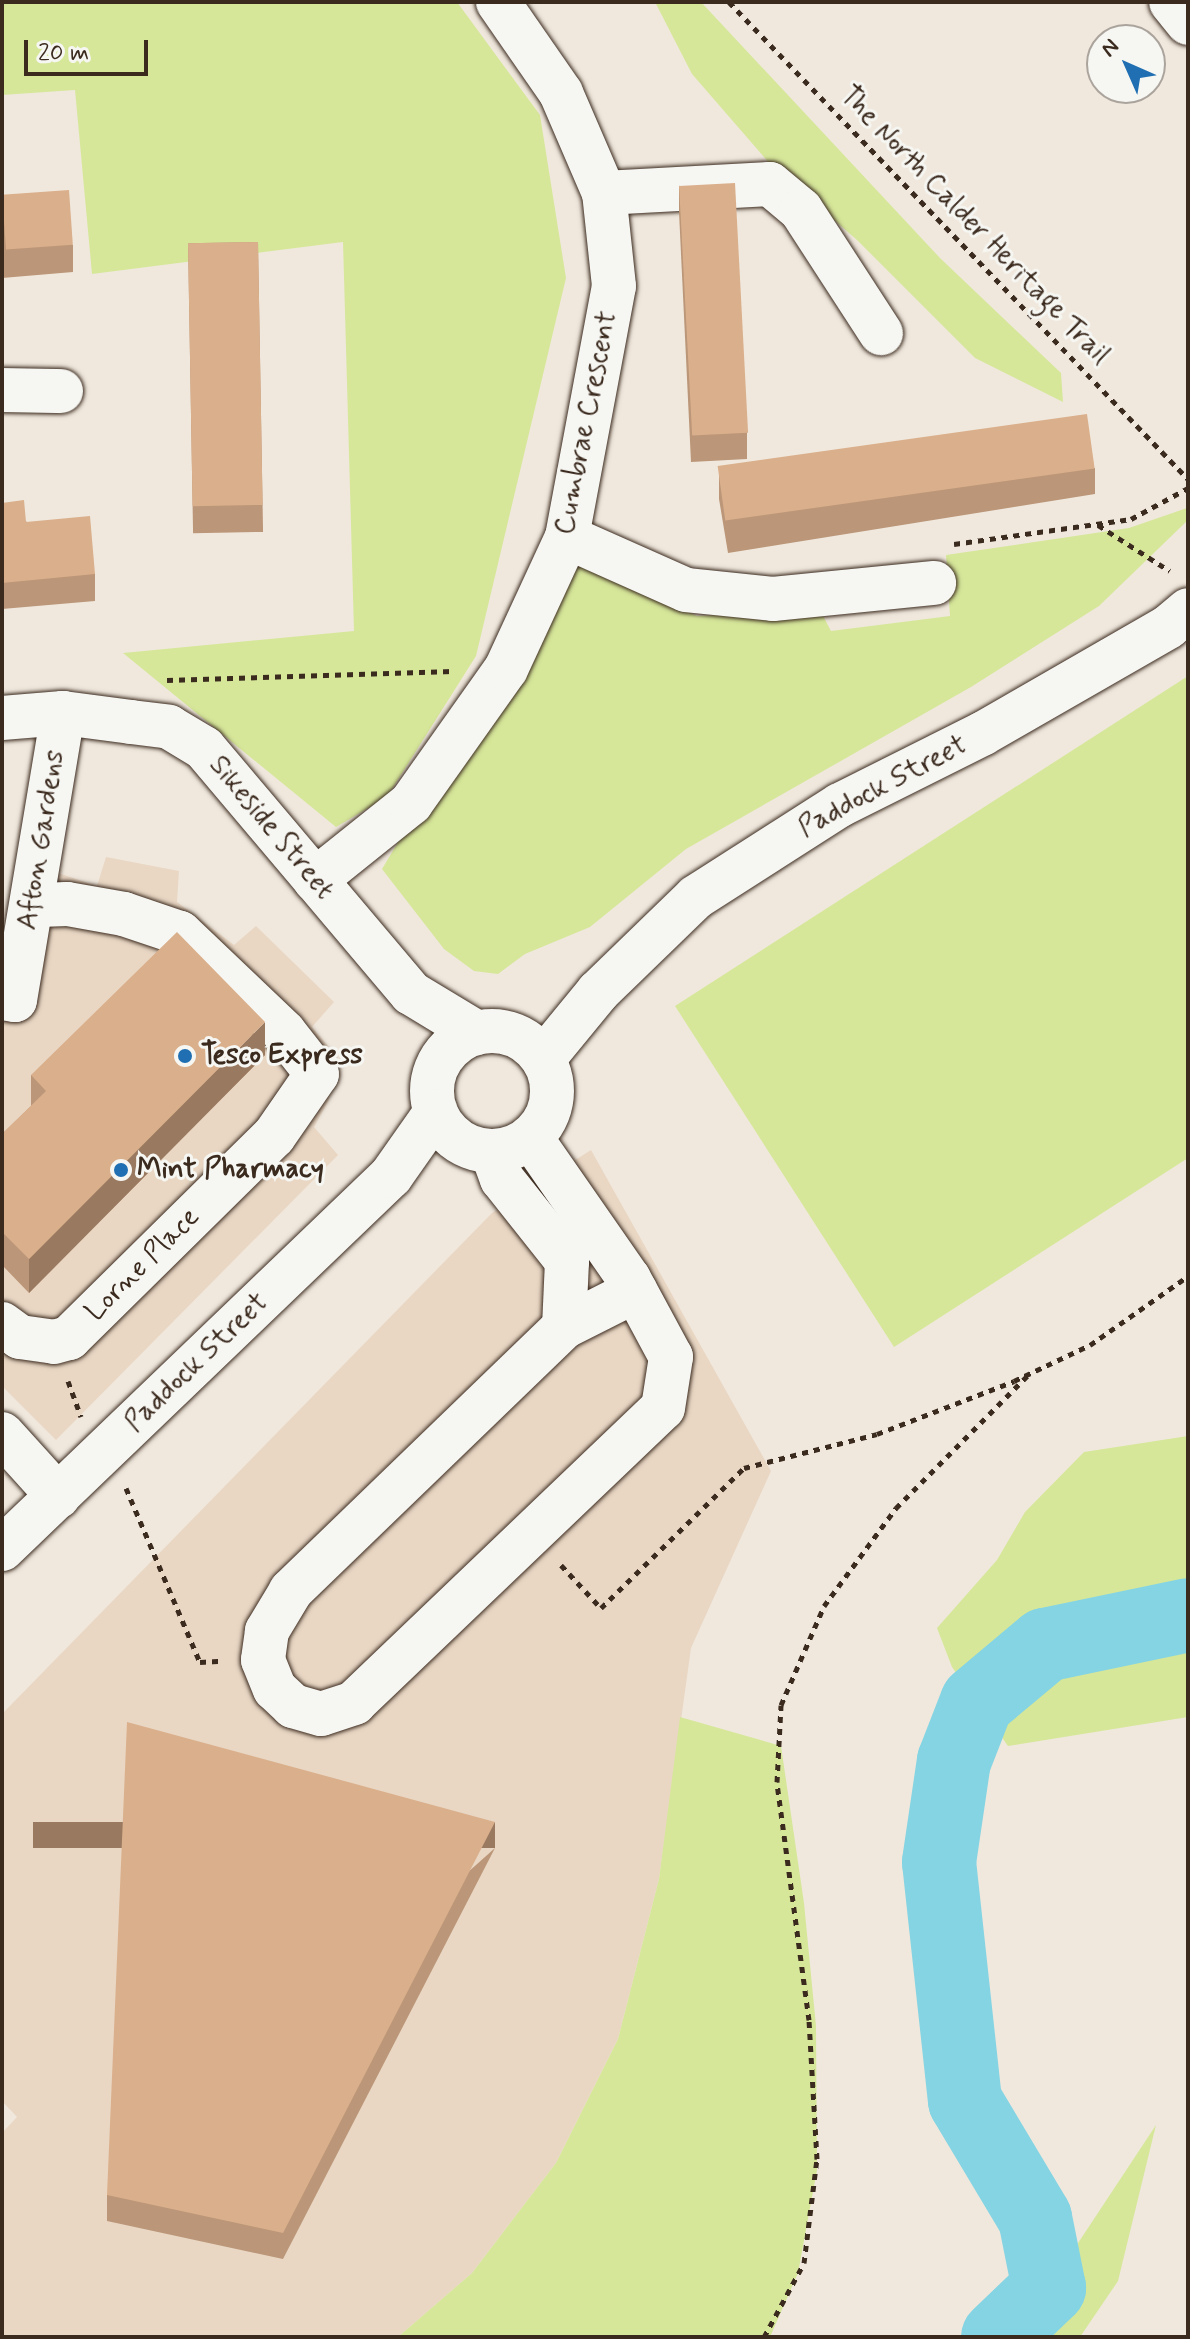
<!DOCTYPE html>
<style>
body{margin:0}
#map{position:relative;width:1190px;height:2339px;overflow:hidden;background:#f0e8dd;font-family:Mynerve,sans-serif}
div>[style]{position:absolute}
.built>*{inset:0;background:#e9d7c4}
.green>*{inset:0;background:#d6e79a}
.river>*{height:74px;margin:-37px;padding:0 37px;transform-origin:37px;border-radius:37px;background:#85d4e3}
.path>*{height:5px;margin-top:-2.5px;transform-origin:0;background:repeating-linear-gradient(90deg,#3b2a1e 0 6px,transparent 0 12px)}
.roads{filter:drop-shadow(0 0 2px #3b2a1e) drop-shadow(0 0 2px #3b2a1e)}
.minor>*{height:44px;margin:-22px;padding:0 22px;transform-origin:22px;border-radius:22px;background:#f6f6f2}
.minor>.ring{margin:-22px;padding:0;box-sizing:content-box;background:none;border:44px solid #f6f6f2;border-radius:50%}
.wall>*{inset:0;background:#bb9678;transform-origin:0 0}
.shaded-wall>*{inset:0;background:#997a61;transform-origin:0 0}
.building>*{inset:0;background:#daaf8b;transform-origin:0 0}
.dots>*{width:22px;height:22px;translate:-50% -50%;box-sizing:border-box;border:4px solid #f6f6f2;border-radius:50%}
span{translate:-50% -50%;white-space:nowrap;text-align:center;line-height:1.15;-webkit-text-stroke:6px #f6f6f2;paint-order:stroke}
.street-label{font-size:28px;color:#3b2a1e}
.poi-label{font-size:28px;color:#3b2a1e;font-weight:700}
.left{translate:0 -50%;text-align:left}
.frame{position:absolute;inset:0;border:4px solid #3b2a1e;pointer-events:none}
.north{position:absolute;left:1086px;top:24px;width:80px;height:80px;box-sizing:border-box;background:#f6f6f2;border:2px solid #aba49d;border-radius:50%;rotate:315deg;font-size:22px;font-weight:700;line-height:32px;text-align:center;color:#3b2a1e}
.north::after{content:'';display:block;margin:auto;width:28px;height:36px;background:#1f6fb2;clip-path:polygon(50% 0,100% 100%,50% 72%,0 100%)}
.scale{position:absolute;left:24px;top:40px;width:124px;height:36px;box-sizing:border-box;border:4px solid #3b2a1e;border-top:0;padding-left:10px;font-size:24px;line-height:28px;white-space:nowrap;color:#3b2a1e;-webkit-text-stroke:6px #f6f6f2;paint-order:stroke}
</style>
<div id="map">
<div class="built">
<div style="clip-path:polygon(106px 857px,179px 871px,177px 902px,234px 945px,256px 926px,334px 1002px,312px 1027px,328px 1046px,329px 1100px,314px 1127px,338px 1155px,56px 1440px,2px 1386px,2px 1013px,58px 873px,97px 886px)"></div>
<div style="clip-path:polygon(591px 1150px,771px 1471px,691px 1648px,659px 1879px,618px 2039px,556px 2163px,472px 2273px,398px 2337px,2px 2337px,2px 2133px,17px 2117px,2px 2101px,2px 1714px,492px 1213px)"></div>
</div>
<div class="green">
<div style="clip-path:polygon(2px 2px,457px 2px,540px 115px,566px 278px,476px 656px,387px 797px,336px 827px,123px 653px,354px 631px,343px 242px,92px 274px,75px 90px,2px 95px)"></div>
<div style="clip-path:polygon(655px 2px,701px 2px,940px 258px,1061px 373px,1063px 402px,975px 358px,857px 240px,771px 165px,692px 74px)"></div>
<div style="clip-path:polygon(1187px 508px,1188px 520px,1099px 606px,971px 687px,686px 849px,590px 927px,525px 954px,498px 974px,474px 971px,444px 949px,382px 869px,559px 573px,584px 562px,697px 616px,820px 610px,831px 631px,950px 616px,946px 555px,1129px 528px)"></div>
<div style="clip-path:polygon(1188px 676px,1188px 1158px,894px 1347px,675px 1006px)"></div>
<div style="clip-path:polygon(1188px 1436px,1188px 1717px,1008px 1746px,952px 1667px,937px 1628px,997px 1560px,1025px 1512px,1084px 1452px)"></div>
<div style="clip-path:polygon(680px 1717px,781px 1746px,804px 1903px,816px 2026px,817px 2170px,798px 2273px,770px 2337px,398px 2337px,472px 2273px,556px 2163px,618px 2039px,659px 1879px)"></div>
<div style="clip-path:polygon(1156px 2125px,1118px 2281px,1080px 2337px,1016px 2337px)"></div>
</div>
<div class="river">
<div style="left:998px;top:2337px;width:71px;rotate:-43.9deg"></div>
<div style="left:1049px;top:2288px;width:71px;rotate:-101.3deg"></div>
<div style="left:1035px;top:2218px;width:136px;rotate:-120.9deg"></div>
<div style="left:965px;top:2101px;width:240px;rotate:-96.2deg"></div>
<div style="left:939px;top:1862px;width:102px;rotate:-81.6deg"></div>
<div style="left:954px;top:1761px;width:63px;rotate:-68.7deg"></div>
<div style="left:977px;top:1702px;width:89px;rotate:-40deg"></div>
<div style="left:1045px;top:1645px;width:146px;rotate:-11.8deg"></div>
</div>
<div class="path">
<div style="left:729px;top:2px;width:662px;rotate:46.1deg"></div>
<div style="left:1098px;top:525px;width:85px;rotate:32.6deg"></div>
<div style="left:954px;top:544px;width:179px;rotate:-8deg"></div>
<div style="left:1131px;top:519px;width:65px;rotate:-28.5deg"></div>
<div style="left:167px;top:680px;width:286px;rotate:-1.8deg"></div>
<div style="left:68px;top:1381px;width:38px;rotate:70deg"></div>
<div style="left:126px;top:1488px;width:189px;rotate:67deg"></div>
<div style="left:200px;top:1662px;width:22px;rotate:-3deg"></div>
<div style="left:561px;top:1565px;width:59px;rotate:47.1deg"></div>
<div style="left:601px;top:1608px;width:200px;rotate:-44.4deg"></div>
<div style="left:744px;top:1468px;width:137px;rotate:-14.3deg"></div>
<div style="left:877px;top:1434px;width:147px;rotate:-21.1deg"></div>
<div style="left:1014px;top:1381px;width:84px;rotate:-25.3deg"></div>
<div style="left:1090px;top:1345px;width:120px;rotate:-35.1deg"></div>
<div style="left:764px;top:2337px;width:84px;rotate:-61.6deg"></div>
<div style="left:804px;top:2263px;width:105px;rotate:-82.9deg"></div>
<div style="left:817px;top:2159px;width:139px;rotate:-93.3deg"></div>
<div style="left:809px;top:2020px;width:240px;rotate:-97.7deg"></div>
<div style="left:777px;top:1782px;width:77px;rotate:-87deg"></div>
<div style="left:781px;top:1705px;width:108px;rotate:-66.5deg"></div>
<div style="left:824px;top:1606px;width:122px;rotate:-53.7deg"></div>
<div style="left:896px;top:1508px;width:189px;rotate:-45.2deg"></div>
</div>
<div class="roads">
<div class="minor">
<div style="left:1171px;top:2px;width:27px;rotate:51deg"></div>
<div style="left:604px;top:193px;width:166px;rotate:-3.1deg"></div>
<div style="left:770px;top:184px;width:40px;rotate:40deg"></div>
<div style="left:801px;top:210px;width:147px;rotate:57deg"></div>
<div style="left:2px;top:390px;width:59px;rotate:1deg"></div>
<div style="left:567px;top:537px;width:130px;rotate:24deg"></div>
<div style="left:686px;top:590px;width:87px;rotate:5.9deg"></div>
<div style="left:773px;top:599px;width:162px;rotate:-5.7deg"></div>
<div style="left:2px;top:718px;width:61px;rotate:-4.7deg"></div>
<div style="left:63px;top:713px;width:69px;rotate:7.5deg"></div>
<div style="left:131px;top:722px;width:38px;rotate:7deg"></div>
<div style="left:169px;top:727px;width:41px;rotate:31deg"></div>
<div style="left:204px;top:748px;width:321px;rotate:49.8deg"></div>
<div style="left:411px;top:993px;width:77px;rotate:31.2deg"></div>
<div style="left:315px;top:880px;width:123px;rotate:-38.7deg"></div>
<div style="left:411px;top:803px;width:164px;rotate:-54.7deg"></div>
<div style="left:506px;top:669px;width:145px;rotate:-65.2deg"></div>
<div style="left:567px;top:537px;width:255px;rotate:-79.4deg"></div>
<div style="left:614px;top:286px;width:94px;rotate:-96.1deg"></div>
<div style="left:604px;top:193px;width:109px;rotate:-113.3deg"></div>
<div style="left:561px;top:93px;width:111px;rotate:-124.7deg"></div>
<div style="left:2px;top:998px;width:13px;rotate:9deg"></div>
<div style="left:15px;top:1000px;width:291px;rotate:-80.5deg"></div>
<div class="ring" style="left:432px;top:1031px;width:76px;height:76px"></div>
<div style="left:543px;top:1059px;width:87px;rotate:-50.6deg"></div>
<div style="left:598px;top:992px;width:136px;rotate:-44.1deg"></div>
<div style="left:696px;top:897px;width:171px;rotate:-32.6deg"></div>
<div style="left:840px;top:805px;width:159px;rotate:-26.6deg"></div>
<div style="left:982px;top:734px;width:215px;rotate:-29.9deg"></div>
<div style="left:1168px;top:627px;width:26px;rotate:-40deg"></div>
<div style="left:492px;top:1152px;width:29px;rotate:70deg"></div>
<div style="left:502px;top:1179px;width:105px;rotate:51.6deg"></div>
<div style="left:567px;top:1261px;width:66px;rotate:92.6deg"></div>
<div style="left:564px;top:1327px;width:380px;rotate:136deg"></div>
<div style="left:291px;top:1591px;width:47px;rotate:121deg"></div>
<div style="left:267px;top:1631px;width:29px;rotate:98deg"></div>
<div style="left:263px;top:1660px;width:31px;rotate:68deg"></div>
<div style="left:275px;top:1689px;width:25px;rotate:43deg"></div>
<div style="left:293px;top:1706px;width:29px;rotate:16deg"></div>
<div style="left:321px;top:1714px;width:35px;rotate:-18deg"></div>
<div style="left:354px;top:1703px;width:427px;rotate:-43.7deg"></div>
<div style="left:663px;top:1408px;width:52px;rotate:-81.1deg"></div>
<div style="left:671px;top:1357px;width:89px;rotate:-118.3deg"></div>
<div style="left:629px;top:1279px;width:172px;rotate:-124.8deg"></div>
<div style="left:2px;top:1324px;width:22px;rotate:36deg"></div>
<div style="left:20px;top:1337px;width:34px;rotate:8deg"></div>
<div style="left:54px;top:1342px;width:16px;rotate:-15deg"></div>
<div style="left:69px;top:1338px;width:288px;rotate:-44.6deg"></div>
<div style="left:274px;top:1136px;width:75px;rotate:-55.3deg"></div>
<div style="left:317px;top:1074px;width:53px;rotate:-128.2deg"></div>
<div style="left:284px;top:1032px;width:144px;rotate:-136.4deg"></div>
<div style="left:180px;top:933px;width:59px;rotate:-161.3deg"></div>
<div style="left:124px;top:914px;width:58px;rotate:-170deg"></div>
<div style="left:67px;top:904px;width:35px;rotate:178deg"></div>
<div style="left:564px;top:1327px;width:80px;rotate:-26.9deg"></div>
<div style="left:2px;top:1434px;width:84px;rotate:47.9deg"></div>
<div style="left:2px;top:1549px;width:539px;rotate:-43.8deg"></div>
<div style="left:391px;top:1176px;width:78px;rotate:-54.9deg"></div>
</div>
</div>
<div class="wall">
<div style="clip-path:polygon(679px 185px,747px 433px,747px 459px,691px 462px,679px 212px)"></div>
<div style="clip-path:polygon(2px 196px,73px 245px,73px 272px,2px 278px)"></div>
<div style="left:258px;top:242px;width:290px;height:70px;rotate:89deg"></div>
<div style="clip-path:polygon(1095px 468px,1095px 494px,728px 553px,719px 499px,719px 472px)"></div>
<div style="clip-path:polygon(2px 503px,95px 574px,95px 601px,2px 609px)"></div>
<div style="clip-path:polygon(265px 1055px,29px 1293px,2px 1265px,2px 1134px,31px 1106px,31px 1075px)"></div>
<div style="clip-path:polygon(495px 1848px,283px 2259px,107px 2221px,107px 2195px)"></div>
</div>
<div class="shaded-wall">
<div style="clip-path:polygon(265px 1022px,265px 1055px,29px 1293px,29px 1259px)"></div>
<div style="left:495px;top:1822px;width:26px;height:462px;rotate:90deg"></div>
</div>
<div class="building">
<div style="left:735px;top:183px;width:250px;height:56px;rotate:87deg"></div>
<div style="left:69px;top:190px;width:55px;height:67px;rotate:86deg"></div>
<div style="left:258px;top:242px;width:263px;height:70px;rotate:89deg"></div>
<div style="left:1087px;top:414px;width:55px;height:373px;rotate:82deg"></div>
<div style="clip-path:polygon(24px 500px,26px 522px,90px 516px,95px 574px,2px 583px,2px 526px,3px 525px,2px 503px)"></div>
<div style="clip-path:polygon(177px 932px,265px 1022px,29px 1259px,2px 1232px,2px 1134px,46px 1091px,31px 1075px)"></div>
<div style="clip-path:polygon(127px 1722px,495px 1822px,283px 2233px,107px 2195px)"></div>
</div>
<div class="dots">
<div style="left:185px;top:1056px;background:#1f6fb2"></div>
<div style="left:121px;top:1170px;background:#1f6fb2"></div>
</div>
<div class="street-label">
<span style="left:974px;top:226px;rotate:46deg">The North Calder Heritage Trail</span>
<span style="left:587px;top:423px;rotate:-79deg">Cumbrae Crescent</span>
<span style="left:883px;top:787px;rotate:-28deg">Paddock Street</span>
<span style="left:271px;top:828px;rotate:50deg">Sikeside Street</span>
<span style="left:42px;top:840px;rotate:-81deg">Afton Gardens</span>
<span style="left:143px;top:1265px;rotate:-45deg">Lorne Place</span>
<span style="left:197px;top:1363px;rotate:-44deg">Paddock Street</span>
</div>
<div class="poi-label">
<span class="left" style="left:201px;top:1056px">Tesco Express</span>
<span class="left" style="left:137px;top:1170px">Mint Pharmacy</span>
</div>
<div class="frame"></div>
<div class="north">N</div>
<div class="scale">20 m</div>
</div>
